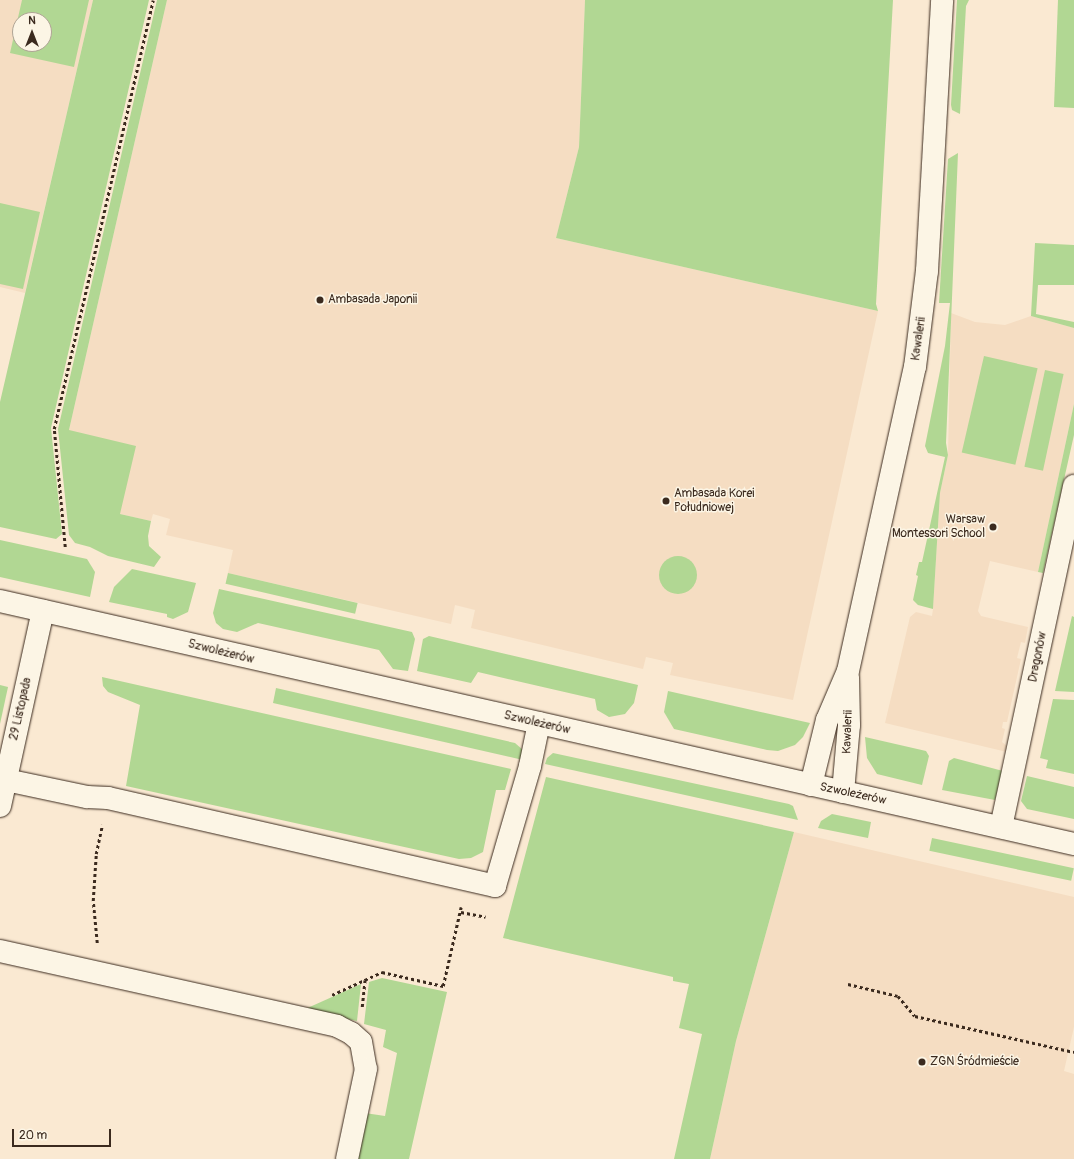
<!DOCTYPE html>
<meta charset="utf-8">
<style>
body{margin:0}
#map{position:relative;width:1074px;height:1159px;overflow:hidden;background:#fae9d2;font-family:Pangolin,sans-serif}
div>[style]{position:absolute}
.built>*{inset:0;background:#f5ddc2}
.green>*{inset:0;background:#b1d793;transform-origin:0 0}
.round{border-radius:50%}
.path>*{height:2.5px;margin-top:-1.25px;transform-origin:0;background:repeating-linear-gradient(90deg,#3b2a1e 0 3px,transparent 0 6px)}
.roads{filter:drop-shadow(0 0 1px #3b2a1e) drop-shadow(0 0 1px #3b2a1e)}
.minor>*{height:22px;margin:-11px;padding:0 11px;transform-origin:11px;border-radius:11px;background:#fcf5e5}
.dots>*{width:11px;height:11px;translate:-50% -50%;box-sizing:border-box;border:2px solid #fcf5e5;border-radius:50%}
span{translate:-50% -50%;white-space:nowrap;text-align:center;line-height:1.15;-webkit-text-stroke:3px #fcf5e5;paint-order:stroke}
.poi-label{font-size:12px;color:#3b2a1e}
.left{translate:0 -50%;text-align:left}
.right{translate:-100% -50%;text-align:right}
.street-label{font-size:12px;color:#3b2a1e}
.north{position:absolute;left:12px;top:12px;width:40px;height:40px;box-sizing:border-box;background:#fcf5e5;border:1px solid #afa495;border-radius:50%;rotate:0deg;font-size:11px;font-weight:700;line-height:16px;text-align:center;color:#3b2a1e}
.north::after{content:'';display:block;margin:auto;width:14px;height:18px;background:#3b2a1e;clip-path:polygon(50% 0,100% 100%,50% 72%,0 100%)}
.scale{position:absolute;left:12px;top:1129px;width:99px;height:18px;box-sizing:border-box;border:2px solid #3b2a1e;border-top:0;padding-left:5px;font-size:12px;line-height:14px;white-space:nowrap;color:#3b2a1e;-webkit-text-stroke:3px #fcf5e5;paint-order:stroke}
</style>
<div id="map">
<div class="built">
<div style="clip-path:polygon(evenodd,0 0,93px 0,25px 293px,0 287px,0 0,20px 20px,44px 20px,44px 44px,20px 44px,20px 20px)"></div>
<div style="clip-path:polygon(167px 0,585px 0,579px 147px,556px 238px,878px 311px,793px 700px,670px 675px,673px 663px,646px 657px,643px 669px,471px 628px,475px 610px,455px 605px,451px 624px,228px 573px,233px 550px,166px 535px,170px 519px,153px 514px,151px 521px,120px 514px,69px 430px)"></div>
<div style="clip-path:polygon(951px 313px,975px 322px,1005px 325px,1031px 316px,1074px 328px,1074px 404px,1038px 572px,990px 561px,978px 611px,981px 616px,1028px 627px,1025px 643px,1021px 642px,1017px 658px,1021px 659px,1007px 722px,1003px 722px,1002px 728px,1005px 729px,1002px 742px,1008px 747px,1007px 752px,885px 723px,910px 617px,916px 612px,932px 616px,933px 609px,940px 493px,948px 455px)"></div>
<div style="clip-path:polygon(794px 832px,1074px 897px,1074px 1027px,1064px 1071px,1074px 1074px,1074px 1159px,710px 1159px,736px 1041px)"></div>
</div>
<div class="green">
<div style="clip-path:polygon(evenodd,22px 0,89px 0,74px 67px,10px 53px,22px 0,20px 20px,44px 20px,44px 44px,20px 44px,20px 20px)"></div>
<div style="clip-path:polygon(93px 0,149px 0,51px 428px,62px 534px,56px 539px,0 527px,0 402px)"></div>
<div style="clip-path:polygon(157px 0,167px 0,69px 430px,136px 446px,120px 514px,151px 521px,148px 536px,149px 546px,161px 557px,154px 567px,108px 556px,90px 547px,75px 543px,69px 535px,58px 429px)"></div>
<div style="clip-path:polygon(585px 0,893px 0,876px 304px,878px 311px,556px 238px,579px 147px)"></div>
<div style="clip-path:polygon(957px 0,969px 0,966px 6px,960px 114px,952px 110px,951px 105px)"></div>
<div style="clip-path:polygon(1058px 0,1074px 0,1074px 108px,1054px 107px)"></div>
<div style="clip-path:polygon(958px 153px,946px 443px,948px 455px,940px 493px,933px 609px,918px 605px,913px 600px,918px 576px,916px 575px,919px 562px,922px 562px,945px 457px,928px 453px,925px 446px,945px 346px,950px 303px,939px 303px,948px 159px)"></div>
<div style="clip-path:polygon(0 203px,40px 212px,23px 289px,0 284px)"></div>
<div style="clip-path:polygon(1035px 243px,1074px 245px,1074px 285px,1038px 285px,1036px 314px,1074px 322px,1074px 328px,1031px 316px)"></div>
<div style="left:984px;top:356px;width:55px;height:99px;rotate:13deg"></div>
<div style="left:1045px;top:370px;width:19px;height:99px;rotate:12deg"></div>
<div style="clip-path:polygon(1074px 404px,1074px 435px,1043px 573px,1038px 572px)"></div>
<div style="clip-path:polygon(0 540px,87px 559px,95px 572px,90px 597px,0 577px)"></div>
<div class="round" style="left:659px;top:556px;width:38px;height:38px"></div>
<div style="clip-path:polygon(132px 569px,196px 583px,188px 612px,173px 619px,167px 617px,167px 614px,109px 602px,114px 587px)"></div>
<div style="left:228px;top:573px;width:133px;height:11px;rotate:13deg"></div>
<div style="clip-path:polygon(219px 589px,412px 632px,415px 639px,408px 671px,393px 669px,379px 650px,258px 623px,237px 632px,223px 629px,216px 623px,213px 613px)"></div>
<div style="clip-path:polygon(1072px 616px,1074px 617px,1074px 692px,1055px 691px)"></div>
<div style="clip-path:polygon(429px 636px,638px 685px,634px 703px,625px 714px,609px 717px,597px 710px,595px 699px,478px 672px,471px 683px,417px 671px,423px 639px)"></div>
<div style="clip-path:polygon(102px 677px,511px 769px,505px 790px,496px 790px,483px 852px,471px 858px,459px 859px,126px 786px,140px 705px,108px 692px,103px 686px)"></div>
<div style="clip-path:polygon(0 685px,8px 687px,0 724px)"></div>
<div style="clip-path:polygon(276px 688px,515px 743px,523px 750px,523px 760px,273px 703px)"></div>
<div style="clip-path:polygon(668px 691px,810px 723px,803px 737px,795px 745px,778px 751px,767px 750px,674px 729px,664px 712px)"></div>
<div style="clip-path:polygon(1053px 699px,1074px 700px,1074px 774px,1046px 768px,1048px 760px,1040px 758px)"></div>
<div style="clip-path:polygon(865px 737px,926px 751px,929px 756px,922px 785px,877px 774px,867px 758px)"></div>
<div style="clip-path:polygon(553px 753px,789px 804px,793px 806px,798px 820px,545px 764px,547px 758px)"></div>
<div style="clip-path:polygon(954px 758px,1003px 771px,995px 800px,942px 790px,949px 761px)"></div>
<div style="clip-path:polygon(1027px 776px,1074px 787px,1074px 819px,1027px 809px,1021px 801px)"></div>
<div style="clip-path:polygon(546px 777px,794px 832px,736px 1041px,710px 1159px,674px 1159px,702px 1034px,679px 1028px,689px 984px,673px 981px,673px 977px,503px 938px)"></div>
<div style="clip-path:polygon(832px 814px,871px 822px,868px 838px,818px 828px,821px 821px)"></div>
<div style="left:932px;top:838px;width:145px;height:13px;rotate:12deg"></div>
<div style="clip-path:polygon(382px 978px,447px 992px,409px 1159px,355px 1159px,365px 1113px,385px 1116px,397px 1053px,383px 1047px,386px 1030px,364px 1024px,369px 982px)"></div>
<div style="clip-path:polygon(361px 984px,357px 1021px,303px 1010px)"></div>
</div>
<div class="path">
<div style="left:65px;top:547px;width:119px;rotate:-95.3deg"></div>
<div style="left:54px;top:429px;width:440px;rotate:-77deg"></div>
<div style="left:461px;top:912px;width:25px;rotate:11deg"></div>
<div style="left:97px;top:943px;width:42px;rotate:-95.4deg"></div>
<div style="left:93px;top:901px;width:47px;rotate:-86.3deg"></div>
<div style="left:96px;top:854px;width:30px;rotate:-78deg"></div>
<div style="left:848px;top:984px;width:51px;rotate:13.5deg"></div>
<div style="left:898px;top:996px;width:26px;rotate:50deg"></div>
<div style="left:915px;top:1016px;width:163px;rotate:12.8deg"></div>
<div style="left:332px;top:995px;width:55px;rotate:-24.7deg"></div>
<div style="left:382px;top:972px;width:63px;rotate:12.9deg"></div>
<div style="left:443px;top:986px;width:81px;rotate:-77.2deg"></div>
<div style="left:362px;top:1007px;width:27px;rotate:-84deg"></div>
</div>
<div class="roads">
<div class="minor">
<div style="left:0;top:601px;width:1101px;rotate:12.75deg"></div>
<div style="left:6px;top:780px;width:83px;rotate:11.9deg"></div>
<div style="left:87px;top:797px;width:21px;rotate:3deg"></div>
<div style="left:108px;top:798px;width:397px;rotate:12.8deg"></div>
<div style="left:495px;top:886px;width:125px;rotate:-73.7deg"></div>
<div style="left:530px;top:766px;width:44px;rotate:-78.2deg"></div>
<div style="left:811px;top:785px;width:67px;rotate:-76.2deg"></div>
<div style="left:827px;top:720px;width:53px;rotate:-66.8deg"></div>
<div style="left:848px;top:671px;width:311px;rotate:-77.6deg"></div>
<div style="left:915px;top:367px;width:97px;rotate:-82.9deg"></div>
<div style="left:927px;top:271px;width:271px;rotate:-86.8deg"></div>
<div style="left:843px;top:792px;width:67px;rotate:-84.9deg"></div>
<div style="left:849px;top:725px;width:47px;rotate:-91.2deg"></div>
<div style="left:0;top:806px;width:200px;rotate:-77.6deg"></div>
<div style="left:1001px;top:827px;width:349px;rotate:-77.9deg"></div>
<div style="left:0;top:951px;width:345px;rotate:12.5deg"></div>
<div style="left:337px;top:1026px;width:16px;rotate:27deg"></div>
<div style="left:351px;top:1033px;width:13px;rotate:42deg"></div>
<div style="left:361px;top:1042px;width:27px;rotate:80deg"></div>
<div style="left:366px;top:1069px;width:92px;rotate:101.9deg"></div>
</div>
</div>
<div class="dots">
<div style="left:320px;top:300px;background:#3b2a1e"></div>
<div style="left:666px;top:501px;background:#3b2a1e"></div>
<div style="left:993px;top:527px;background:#3b2a1e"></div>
<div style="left:922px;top:1062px;background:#3b2a1e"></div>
</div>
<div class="poi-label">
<span class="left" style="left:328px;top:300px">Ambasada Japonii</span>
<span class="left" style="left:674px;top:501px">Ambasada Korei<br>Południowej</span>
<span class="right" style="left:985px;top:527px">Warsaw<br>Montessori School</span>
<span class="left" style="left:930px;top:1062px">ZGN Śródmieście</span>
</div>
<div class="street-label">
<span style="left:919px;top:339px;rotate:-82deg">Kawalerii</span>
<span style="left:221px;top:652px;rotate:14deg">Szwoleżerów</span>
<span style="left:1038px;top:657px;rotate:-79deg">Dragonów</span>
<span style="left:21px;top:709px;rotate:-77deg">29 Listopada</span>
<span style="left:537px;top:723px;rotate:13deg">Szwoleżerów</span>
<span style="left:848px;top:732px;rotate:-88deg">Kawalerii</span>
<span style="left:853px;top:794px;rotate:12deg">Szwoleżerów</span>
</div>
<div class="north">N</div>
<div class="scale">20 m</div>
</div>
